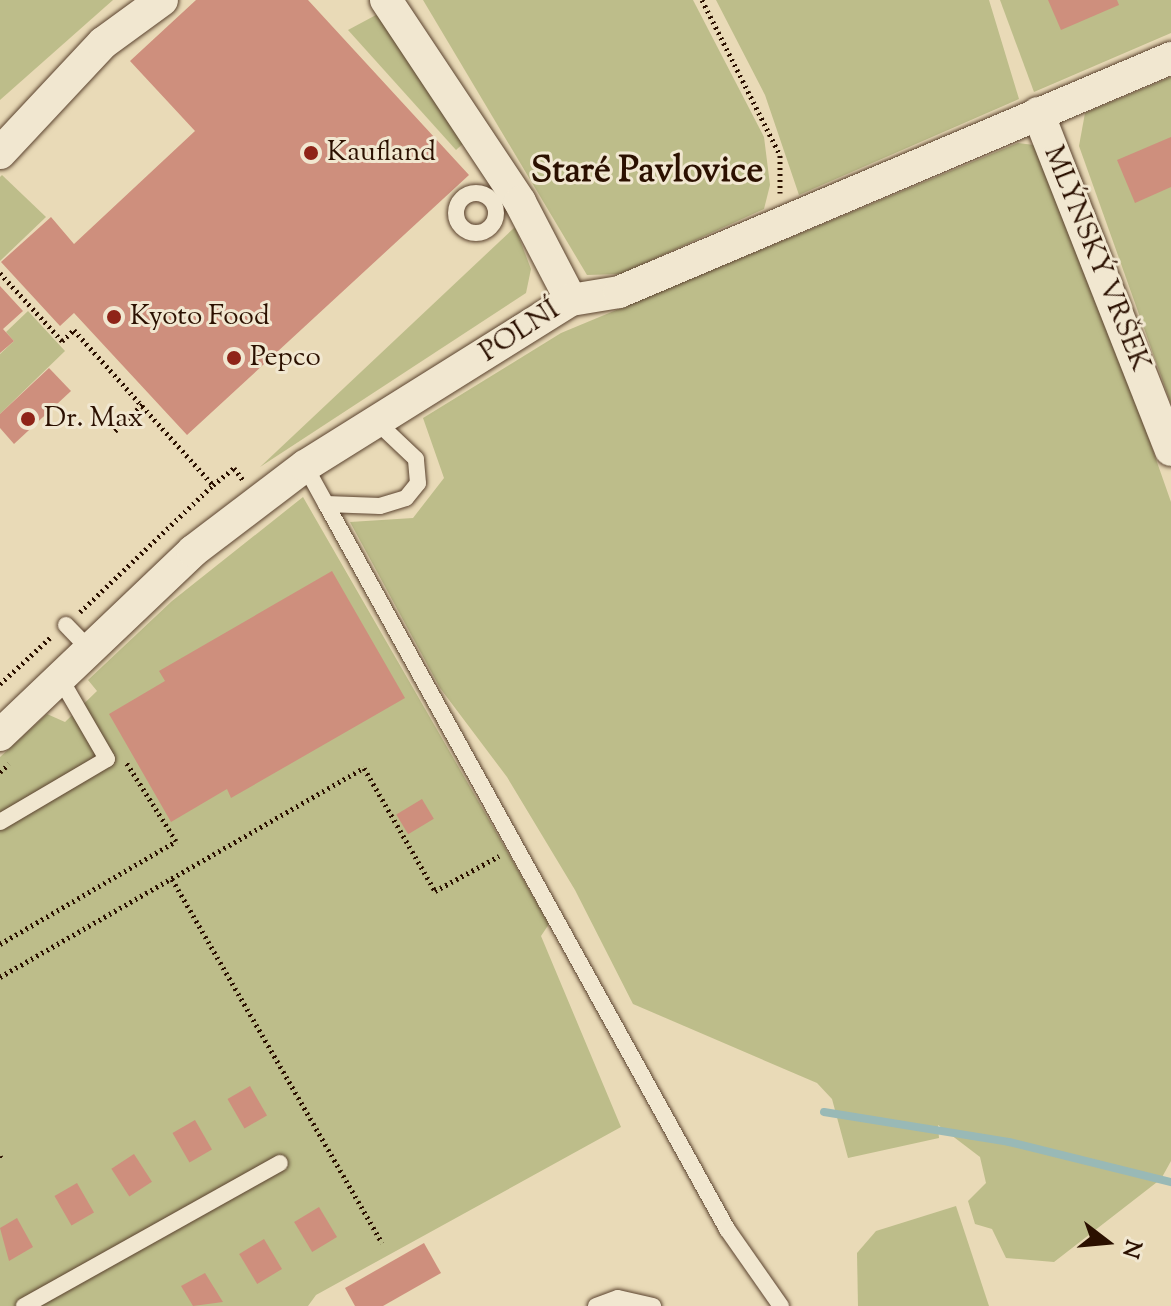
<!DOCTYPE html>
<meta charset="utf-8">
<style>
body{margin:0}
#map{position:relative;width:1171px;height:1306px;overflow:hidden;background:#e9dab7;font-family:"Sorts Mill Goudy",serif}
div>[style]{position:absolute}
.green>*{inset:0;background:#bdbd8a}
.stream>*{height:8px;margin:-4px;padding:0 4px;transform-origin:4px;border-radius:4px;background:#99b9b6}
.building>*{inset:0;background:#ce8f7d;transform-origin:0 0}
.path>*{height:5px;margin-top:-2.5px;transform-origin:0;background:repeating-linear-gradient(90deg,#2b1000 0 2px,transparent 0 6px)}
.roads{filter:drop-shadow(0 0 2px #5a422e) drop-shadow(0 0 2px #5a422e)}
.service>*{height:16px;margin:-8px;padding:0 8px;transform-origin:8px;border-radius:8px;background:#f1e7d0}
.service>.ring{margin:-8px;padding:0;box-sizing:content-box;background:none;border:16px solid #f1e7d0;border-radius:50%}
.minor>*{height:32px;margin:-16px;padding:0 16px;transform-origin:16px;border-radius:16px;background:#f1e7d0}
.dots>*{width:22px;height:22px;translate:-50% -50%;box-sizing:border-box;border:4px solid #f1e7d0;border-radius:50%}
span{translate:-50% -50%;white-space:nowrap;text-align:center;line-height:1.15;-webkit-text-stroke:6px #f1e7d0;paint-order:stroke}
.poi-label{font-size:28px;color:#2b1000}
.left{translate:0 -50%;text-align:left}
.street-label{font-size:28px;color:#2b1000}
.district-label{font-size:36px;color:#2b1000;font-weight:700}
.north{position:absolute;left:1067px;top:1202px;width:80px;height:80px;-webkit-text-stroke:6px #f1e7d0;paint-order:stroke;rotate:106deg;font-size:22px;font-weight:700;line-height:32px;text-align:center;color:#2b1000}
.north::after{content:'';display:block;margin:auto;width:28px;height:36px;background:#2b1000;clip-path:polygon(50% 0,100% 100%,50% 72%,0 100%)}
</style>
<div id="map">
<div class="green">
<div style="clip-path:polygon(0 0,113px 0,0 100px)"></div>
<div style="clip-path:polygon(423px 0,693px 0,764px 137px,770px 185px,764px 209px,621px 274px,587px 275px)"></div>
<div style="clip-path:polygon(716px 0,989px 0,1019px 99px,799px 195px,765px 95px)"></div>
<div style="clip-path:polygon(1000px 0,1171px 0,1171px 33px,1034px 92px)"></div>
<div style="clip-path:polygon(376px 15px,401px 30px,465px 142px,456px 150px,348px 30px)"></div>
<div style="clip-path:polygon(1171px 77px,1171px 404px,1079px 146px,1085px 113px)"></div>
<div style="clip-path:polygon(1018px 143px,1034px 145px,1051px 160px,1171px 502px,1171px 1161px,1161px 1179px,1054px 1262px,1006px 1258px,992px 1229px,975px 1224px,968px 1201px,986px 1183px,980px 1157px,938px 1125px,939px 1138px,848px 1158px,832px 1099px,817px 1083px,633px 1004px,575px 890px,507px 777px,440px 688px,350px 522px,413px 518px,444px 478px,423px 418px,561px 333px)"></div>
<div style="clip-path:polygon(2px 175px,46px 217px,0 261px,0 177px)"></div>
<div style="clip-path:polygon(515px 227px,531px 269px,526px 293px,260px 467px)"></div>
<div style="clip-path:polygon(28px 311px,65px 351px,0 414px,0 354px,14px 341px,6px 332px)"></div>
<div style="clip-path:polygon(303px 497px,549px 924px,541px 936px,621px 1127px,316px 1295px,308px 1306px,0 1306px,0 757px,47px 714px,65px 722px,97px 691px,88px 680px,172px 601px)"></div>
<div style="clip-path:polygon(956px 1206px,989px 1306px,858px 1306px,857px 1253px,876px 1231px)"></div>
</div>
<div class="stream">
<div style="left:824px;top:1112px;width:187px;rotate:9.2deg"></div>
<div style="left:1009px;top:1142px;width:167px;rotate:13.9deg"></div>
</div>
<div class="building">
<div style="clip-path:polygon(196px 0,308px 0,469px 175px,187px 435px,74px 313px,60px 326px,1px 262px,51px 217px,74px 244px,195px 131px,130px 61px)"></div>
<div style="clip-path:polygon(1048px 0,1117px 0,1119px 5px,1061px 30px)"></div>
<div style="clip-path:polygon(1171px 137px,1171px 187px,1135px 203px,1117px 160px)"></div>
<div style="clip-path:polygon(0 286px,23px 311px,3px 329px,14px 341px,0 353px)"></div>
<div style="clip-path:polygon(49px 368px,71px 391px,14px 444px,0 428px,0 414px)"></div>
<div style="clip-path:polygon(332px 571px,405px 698px,231px 798px,227px 789px,171px 822px,109px 714px,165px 681px,159px 671px)"></div>
<div style="left:422px;top:799px;width:23px;height:30px;rotate:59deg"></div>
<div style="left:250px;top:1086px;width:34px;height:26px;rotate:60deg"></div>
<div style="left:195px;top:1120px;width:34px;height:26px;rotate:60deg"></div>
<div style="left:134px;top:1154px;width:33px;height:27px;rotate:57deg"></div>
<div style="left:77px;top:1183px;width:34px;height:26px;rotate:60deg"></div>
<div style="left:319px;top:1207px;width:35px;height:29px;rotate:59deg"></div>
<div style="clip-path:polygon(17px 1218px,33px 1247px,9px 1261px,0 1228px)"></div>
<div style="left:264px;top:1239px;width:35px;height:29px;rotate:59deg"></div>
<div style="clip-path:polygon(424px 1243px,441px 1273px,383px 1306px,355px 1306px,345px 1288px)"></div>
<div style="clip-path:polygon(205px 1273px,223px 1302px,193px 1306px,181px 1286px)"></div>
</div>
<div class="path">
<div style="left:702px;top:0;width:174px;rotate:63.3deg"></div>
<div style="left:780px;top:155px;width:38px;rotate:90deg"></div>
<div style="left:0;top:273px;width:92px;rotate:47.6deg"></div>
<div style="left:62px;top:341px;width:16px;rotate:-43deg"></div>
<div style="left:74px;top:330px;width:208px;rotate:48.1deg"></div>
<div style="left:115px;top:431px;width:39px;rotate:-44deg"></div>
<div style="left:80px;top:612px;width:184px;rotate:-43.7deg"></div>
<div style="left:213px;top:485px;width:27px;rotate:-39deg"></div>
<div style="left:234px;top:468px;width:15px;rotate:53deg"></div>
<div style="left:0;top:684px;width:69px;rotate:-42.7deg"></div>
<div style="left:0;top:772px;width:12px;rotate:-42deg"></div>
<div style="left:172px;top:879px;width:420px;rotate:60deg"></div>
<div style="left:0;top:944px;width:204px;rotate:-30.3deg"></div>
<div style="left:176px;top:841px;width:93px;rotate:-122.3deg"></div>
<div style="left:0;top:977px;width:420px;rotate:-29.9deg"></div>
<div style="left:364px;top:768px;width:142px;rotate:60deg"></div>
<div style="left:435px;top:891px;width:73px;rotate:-28.7deg"></div>
<div style="left:0;top:1156px;width:2px;rotate:63deg"></div>
</div>
<div class="roads">
<div class="service">
<div class="ring" style="left:456px;top:193px;width:24px;height:24px"></div>
<div style="left:305px;top:466px;width:43px;rotate:61.1deg"></div>
<div style="left:326px;top:504px;width:54px;rotate:2.1deg"></div>
<div style="left:380px;top:506px;width:27px;rotate:-17deg"></div>
<div style="left:406px;top:498px;width:19px;rotate:-51deg"></div>
<div style="left:418px;top:483px;width:24px;rotate:-95deg"></div>
<div style="left:416px;top:459px;width:52px;rotate:-136.5deg"></div>
<div style="left:326px;top:504px;width:829px;rotate:61.05deg"></div>
<div style="left:727px;top:1229px;width:94px;rotate:55deg"></div>
<div style="left:66px;top:625px;width:35px;rotate:46deg"></div>
<div style="left:0;top:822px;width:124px;rotate:-30.5deg"></div>
<div style="left:107px;top:759px;width:94px;rotate:-120.1deg"></div>
<div style="left:24px;top:1306px;width:293px;rotate:-29.2deg"></div>
<div style="left:596px;top:1306px;width:23px;rotate:-20deg"></div>
<div style="left:618px;top:1298px;width:36px;rotate:13deg"></div>
</div>
<div class="minor">
<div style="left:386px;top:0;width:242px;rotate:56.4deg"></div>
<div style="left:520px;top:202px;width:110px;rotate:62.5deg"></div>
<div style="left:1038px;top:113px;width:362px;rotate:68.5deg"></div>
<div style="left:0;top:153px;width:151px;rotate:-46.9deg"></div>
<div style="left:103px;top:43px;width:73px;rotate:-36.1deg"></div>
<div style="left:0;top:735px;width:267px;rotate:-43.6deg"></div>
<div style="left:193px;top:551px;width:141px;rotate:-37.2deg"></div>
<div style="left:305px;top:466px;width:314px;rotate:-32deg"></div>
<div style="left:571px;top:300px;width:49px;rotate:-9.5deg"></div>
<div style="left:619px;top:292px;width:600px;rotate:-22.97deg"></div>
</div>
</div>
<div class="dots">
<div style="left:311px;top:153px;background:#8f2418"></div>
<div style="left:114px;top:317px;background:#8f2418"></div>
<div style="left:234px;top:358px;background:#8f2418"></div>
<div style="left:28px;top:419px;background:#8f2418"></div>
</div>
<div class="poi-label">
<span class="left" style="left:327px;top:153px">Kaufland</span>
<span class="left" style="left:130px;top:317px">Kyoto Food</span>
<span class="left" style="left:250px;top:358px">Pepco</span>
<span class="left" style="left:44px;top:419px">Dr. Max</span>
</div>
<div class="street-label">
<span style="left:1096px;top:259px;rotate:68deg">MLÝNSKÝ VRŠEK</span>
<span style="left:520px;top:332px;rotate:-33deg">POLNÍ</span>
</div>
<div class="district-label">
<span style="left:647px;top:173px">Staré Pavlovice</span>
</div>
<div class="north">N</div>
</div>
